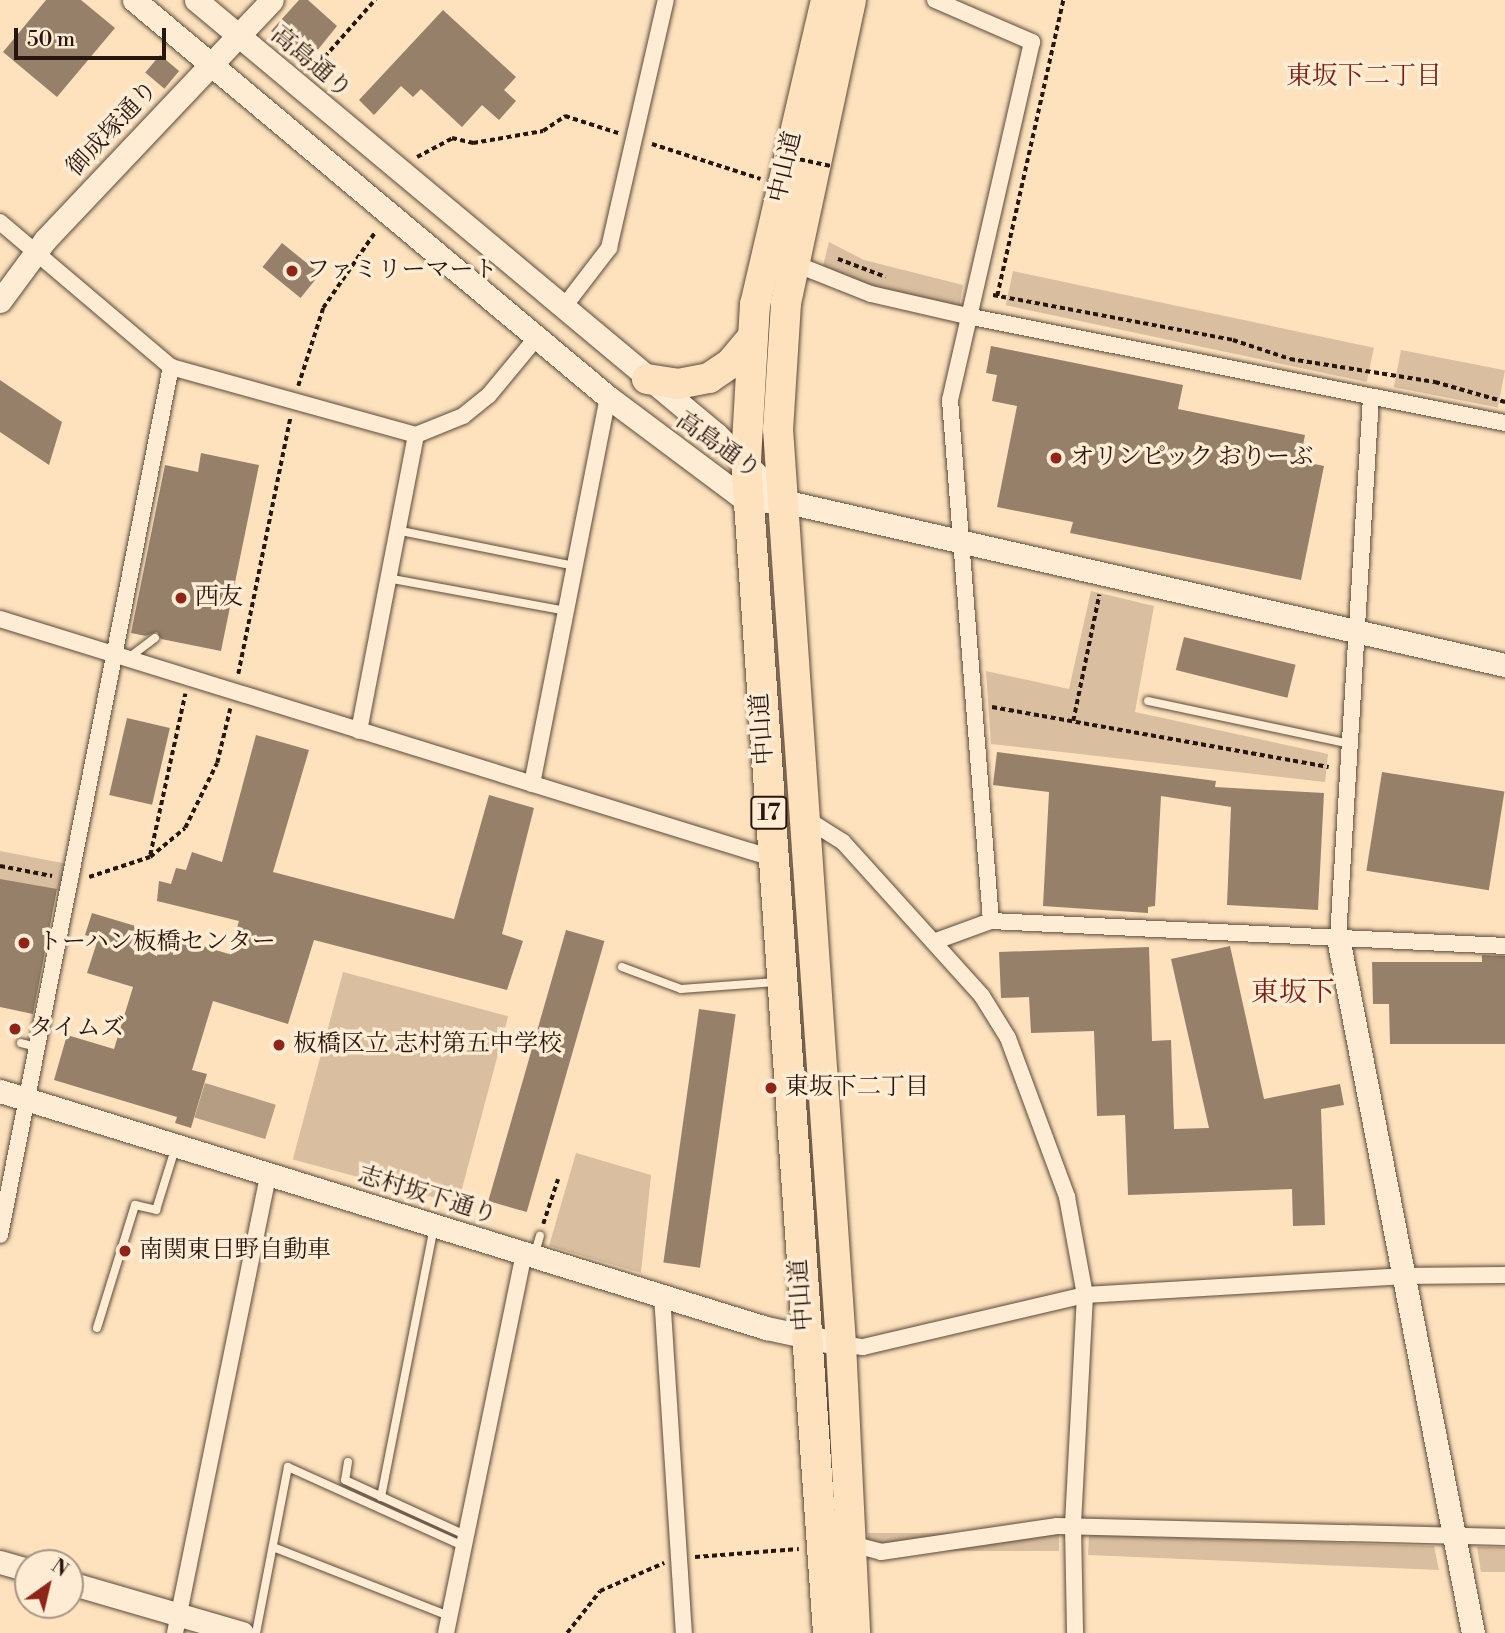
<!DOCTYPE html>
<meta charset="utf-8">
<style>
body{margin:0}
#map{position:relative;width:1505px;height:1633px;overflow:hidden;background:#fde2bd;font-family:"Libre Bodoni","Noto Serif JP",serif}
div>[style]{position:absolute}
.green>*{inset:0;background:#d9bf9f;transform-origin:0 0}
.water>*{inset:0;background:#b49d82;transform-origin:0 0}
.building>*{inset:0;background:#968069;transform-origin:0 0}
.path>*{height:3.5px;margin-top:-1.75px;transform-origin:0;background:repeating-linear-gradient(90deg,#27160e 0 5px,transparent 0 8.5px)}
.roads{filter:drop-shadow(0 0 2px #5c493a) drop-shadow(0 0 2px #5c493a)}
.lane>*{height:8px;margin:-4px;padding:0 4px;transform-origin:4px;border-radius:4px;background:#feecd4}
.street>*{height:16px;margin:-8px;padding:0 8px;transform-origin:8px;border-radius:8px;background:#feecd4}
.secondary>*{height:23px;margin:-11.5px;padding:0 11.5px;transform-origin:11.5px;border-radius:11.5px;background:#feecd4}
.highway>*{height:30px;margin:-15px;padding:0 15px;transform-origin:15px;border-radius:15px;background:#fde2bd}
.path-bridge>*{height:3.5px;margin-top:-1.75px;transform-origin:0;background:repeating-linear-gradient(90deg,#27160e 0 5px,transparent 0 8.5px)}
.dots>*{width:19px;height:19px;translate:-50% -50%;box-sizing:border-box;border:4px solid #feecd4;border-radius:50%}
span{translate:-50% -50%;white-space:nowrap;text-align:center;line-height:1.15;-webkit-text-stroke:7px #feecd4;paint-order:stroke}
.shield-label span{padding:2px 5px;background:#feecd4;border:2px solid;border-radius:5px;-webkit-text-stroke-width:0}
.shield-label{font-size:23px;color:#27160e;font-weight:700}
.street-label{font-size:24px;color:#27160e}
.poi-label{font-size:24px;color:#27160e}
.left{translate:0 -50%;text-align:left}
.neighbourhood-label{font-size:26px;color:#7a1f14}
.quarter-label{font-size:28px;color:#7a1f14}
.north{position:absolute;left:14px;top:1549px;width:70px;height:70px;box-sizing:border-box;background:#feecd4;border:2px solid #a89685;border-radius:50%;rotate:34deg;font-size:19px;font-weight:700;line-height:28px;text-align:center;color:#27160e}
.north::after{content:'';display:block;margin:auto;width:24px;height:32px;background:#8f2418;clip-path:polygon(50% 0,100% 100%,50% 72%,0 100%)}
.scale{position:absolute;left:14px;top:28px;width:152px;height:32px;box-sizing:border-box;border:4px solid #27160e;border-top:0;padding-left:9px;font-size:21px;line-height:24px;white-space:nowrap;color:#27160e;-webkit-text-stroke:5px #feecd4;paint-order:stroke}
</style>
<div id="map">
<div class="green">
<div style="clip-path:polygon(829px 242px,864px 260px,963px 285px,959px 308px,871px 288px,823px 266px)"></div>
<div style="left:1013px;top:271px;width:369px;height:35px;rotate:12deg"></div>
<div style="left:1401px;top:350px;width:106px;height:38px;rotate:11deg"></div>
<div style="clip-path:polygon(1091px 591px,1154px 606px,1135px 712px,1328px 754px,1325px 782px,991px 744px,986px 671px,1069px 689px)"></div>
<div style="left:0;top:851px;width:66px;height:28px;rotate:11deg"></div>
<div style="left:343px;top:972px;width:171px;height:194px;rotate:15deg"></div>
<div style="clip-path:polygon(576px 1153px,651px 1175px,641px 1273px,549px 1246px)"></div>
<div style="left:1059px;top:1533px;width:18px;height:191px;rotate:90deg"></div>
<div style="clip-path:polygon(1089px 1535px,1434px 1546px,1439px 1570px,1088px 1555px)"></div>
<div style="clip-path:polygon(1477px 1547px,1505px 1547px,1505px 1572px,1481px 1572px)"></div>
</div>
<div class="water">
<div style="left:205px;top:1083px;width:74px;height:36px;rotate:17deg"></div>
</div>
<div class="building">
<div style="clip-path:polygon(46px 0,81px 0,115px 28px,57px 97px,3px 52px)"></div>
<div style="clip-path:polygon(299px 0,308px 0,337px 26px,308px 62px,271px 31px)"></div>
<div style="clip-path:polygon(443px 10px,516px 77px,504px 90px,516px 101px,499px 120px,482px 105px,462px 127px,421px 89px,413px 97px,401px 86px,374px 115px,359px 100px)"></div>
<div style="left:160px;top:55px;width:25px;height:23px;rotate:40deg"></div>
<div style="left:282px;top:243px;width:49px;height:31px;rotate:39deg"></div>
<div style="clip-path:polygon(991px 346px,1183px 385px,1178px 409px,1305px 435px,1300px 461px,1324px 466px,1301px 580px,1070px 533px,1073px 522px,997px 507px,1017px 406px,992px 401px,997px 375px,986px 373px)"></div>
<div style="clip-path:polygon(0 380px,62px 422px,49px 465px,0 432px)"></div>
<div style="clip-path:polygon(201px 453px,259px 465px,221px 651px,161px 639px,157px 632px,146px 636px,131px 633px,165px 465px,198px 472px)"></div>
<div style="left:1184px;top:637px;width:115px;height:34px;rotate:14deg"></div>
<div style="left:127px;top:718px;width:44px;height:79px;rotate:13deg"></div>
<div style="clip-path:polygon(256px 735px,309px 750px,273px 872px,454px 919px,489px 795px,534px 808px,502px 934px,523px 941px,507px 990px,314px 940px,288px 1024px,213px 1001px,192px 1070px,207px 1074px,191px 1128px,175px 1123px,177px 1117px,54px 1080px,67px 1035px,114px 1049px,133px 987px,87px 973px,98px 939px,85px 935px,92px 913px,229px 954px,239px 921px,157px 901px,159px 881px,171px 884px,176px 868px,186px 870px,192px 852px,222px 862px)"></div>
<div style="clip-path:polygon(997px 752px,1216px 781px,1215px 787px,1324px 793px,1318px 910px,1227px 905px,1231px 807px,1161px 796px,1155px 906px,1148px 907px,1148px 913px,1043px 906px,1049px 792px,993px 785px)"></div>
<div style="left:1382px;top:772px;width:124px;height:100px;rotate:9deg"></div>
<div style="clip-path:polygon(0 879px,57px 889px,33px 1014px,0 1007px)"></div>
<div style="left:566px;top:930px;width:40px;height:282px;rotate:16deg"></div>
<div style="clip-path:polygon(1230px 946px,1264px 1099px,1340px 1084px,1344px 1105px,1321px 1109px,1325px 1225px,1293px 1226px,1292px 1189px,1128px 1195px,1125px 1115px,1097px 1116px,1094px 1031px,1031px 1033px,1029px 997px,1001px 998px,999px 952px,1149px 947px,1152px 1041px,1171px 1040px,1174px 1129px,1209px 1128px,1171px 959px)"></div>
<div style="clip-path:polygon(1482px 955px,1505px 956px,1505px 1044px,1390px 1044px,1389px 1004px,1373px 1004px,1372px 962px,1482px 962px)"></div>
<div style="left:699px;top:1009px;width:37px;height:256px;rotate:8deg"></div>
</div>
<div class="path">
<div style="left:313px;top:70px;width:94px;rotate:-48.5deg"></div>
<div style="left:652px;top:144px;width:114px;rotate:17.8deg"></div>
<div style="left:417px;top:157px;width:40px;rotate:-28deg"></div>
<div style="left:452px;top:138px;width:22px;rotate:13deg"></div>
<div style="left:473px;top:143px;width:71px;rotate:-9.7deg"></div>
<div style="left:543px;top:131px;width:27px;rotate:-34deg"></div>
<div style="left:565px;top:116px;width:56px;rotate:17.8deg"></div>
<div style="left:838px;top:259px;width:51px;rotate:20.6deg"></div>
<div style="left:993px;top:295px;width:244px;rotate:10.6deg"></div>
<div style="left:1233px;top:340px;width:60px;rotate:18.4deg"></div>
<div style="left:1290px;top:359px;width:147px;rotate:9deg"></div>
<div style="left:1435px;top:382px;width:73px;rotate:15.9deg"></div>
<div style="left:997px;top:296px;width:303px;rotate:-77.4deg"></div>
<div style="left:298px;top:386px;width:82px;rotate:-72.2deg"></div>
<div style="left:323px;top:308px;width:93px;rotate:-55.5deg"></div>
<div style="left:238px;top:674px;width:261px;rotate:-78.5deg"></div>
<div style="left:992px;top:707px;width:342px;rotate:10.1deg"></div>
<div style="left:1073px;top:721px;width:129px;rotate:-78.3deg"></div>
<div style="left:150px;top:855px;width:165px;rotate:-77.7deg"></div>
<div style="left:0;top:866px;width:53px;rotate:10.9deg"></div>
<div style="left:89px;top:877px;width:64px;rotate:-18.2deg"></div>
<div style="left:150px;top:857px;width:45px;rotate:-39.6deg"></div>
<div style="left:185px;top:828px;width:72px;rotate:-63.8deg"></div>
<div style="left:217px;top:763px;width:56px;rotate:-76.5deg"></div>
<div style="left:543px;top:1224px;width:47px;rotate:-71.6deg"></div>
<div style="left:695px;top:1557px;width:104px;rotate:-4.4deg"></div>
<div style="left:567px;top:1633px;width:53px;rotate:-51.8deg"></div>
<div style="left:600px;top:1591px;width:70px;rotate:-23.6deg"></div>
</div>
<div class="roads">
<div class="lane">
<div style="left:396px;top:530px;width:183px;rotate:11.4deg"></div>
<div style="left:387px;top:578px;width:182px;rotate:10.4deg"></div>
<div style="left:127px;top:659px;width:35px;rotate:-37deg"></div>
<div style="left:1148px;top:701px;width:207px;rotate:12deg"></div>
<div style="left:622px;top:967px;width:63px;rotate:20.4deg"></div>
<div style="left:681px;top:989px;width:95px;rotate:-4.2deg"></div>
<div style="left:21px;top:1043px;width:16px;rotate:14deg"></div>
<div style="left:535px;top:1253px;width:18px;rotate:-74deg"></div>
<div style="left:97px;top:1328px;width:129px;rotate:-72.8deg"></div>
<div style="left:135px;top:1205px;width:22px;rotate:13deg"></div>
<div style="left:156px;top:1210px;width:64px;rotate:-72.7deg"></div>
<div style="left:348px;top:1462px;width:18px;rotate:99deg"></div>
<div style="left:345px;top:1480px;width:132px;rotate:24.6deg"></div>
<div style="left:381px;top:1497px;width:274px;rotate:-78.9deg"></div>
<div style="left:273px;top:1547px;width:189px;rotate:21.4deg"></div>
<div style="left:256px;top:1633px;width:169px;rotate:-79.1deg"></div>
<div style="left:288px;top:1467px;width:192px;rotate:24.3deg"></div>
</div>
<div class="street">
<div style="left:935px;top:0;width:106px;rotate:23.4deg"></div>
<div style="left:1032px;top:42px;width:367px;rotate:102.9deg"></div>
<div style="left:950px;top:400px;width:523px;rotate:85.5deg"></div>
<div style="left:0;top:222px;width:224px;rotate:40.3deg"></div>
<div style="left:171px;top:367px;width:254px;rotate:15.5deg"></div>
<div style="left:416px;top:435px;width:51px;rotate:-22deg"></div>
<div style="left:463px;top:416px;width:33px;rotate:-39deg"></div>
<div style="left:489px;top:395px;width:75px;rotate:-50.4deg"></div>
<div style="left:793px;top:263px;width:84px;rotate:21.7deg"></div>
<div style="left:871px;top:294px;width:98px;rotate:12.9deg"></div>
<div style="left:967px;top:316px;width:549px;rotate:11.25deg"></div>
<div style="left:563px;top:308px;width:76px;rotate:-52.5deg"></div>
<div style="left:609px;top:248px;width:254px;rotate:-77.1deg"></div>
<div style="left:0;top:619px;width:808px;rotate:17.2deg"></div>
<div style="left:359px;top:731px;width:301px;rotate:-79.1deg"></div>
<div style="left:532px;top:784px;width:394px;rotate:-78.9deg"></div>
<div style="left:805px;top:818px;width:45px;rotate:32.3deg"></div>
<div style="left:843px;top:842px;width:207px;rotate:47.9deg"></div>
<div style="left:982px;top:996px;width:49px;rotate:58.2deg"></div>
<div style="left:1008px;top:1038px;width:170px;rotate:69.6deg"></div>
<div style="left:1067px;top:1197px;width:100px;rotate:79.6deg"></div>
<div style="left:1085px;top:1295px;width:231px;rotate:93deg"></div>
<div style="left:1073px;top:1526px;width:107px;rotate:88.9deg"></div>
<div style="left:1338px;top:938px;width:542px;rotate:-86.51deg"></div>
<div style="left:936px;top:941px;width:59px;rotate:-20deg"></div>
<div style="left:991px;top:921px;width:515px;rotate:2.78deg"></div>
<div style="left:0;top:1235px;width:885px;rotate:-78.86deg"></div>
<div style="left:662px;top:1295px;width:339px;rotate:86.3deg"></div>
<div style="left:841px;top:1344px;width:22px;rotate:8deg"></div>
<div style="left:863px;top:1347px;width:228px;rotate:-13.2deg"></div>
<div style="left:1085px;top:1295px;width:317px;rotate:-3.4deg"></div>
<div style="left:1401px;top:1276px;width:104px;rotate:-0.6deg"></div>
<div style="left:848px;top:1543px;width:34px;rotate:15deg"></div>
<div style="left:881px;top:1552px;width:178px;rotate:-8.4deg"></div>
<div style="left:1057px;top:1526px;width:448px;rotate:1.4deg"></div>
<div style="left:175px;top:1633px;width:467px;rotate:-78.5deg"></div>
<div style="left:446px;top:1633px;width:388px;rotate:-78.4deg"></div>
</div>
<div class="secondary">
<div style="left:134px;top:0;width:618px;rotate:39.95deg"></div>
<div style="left:608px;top:397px;width:174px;rotate:36.8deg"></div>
<div style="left:747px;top:501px;width:36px"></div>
<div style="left:783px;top:501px;width:740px;rotate:12.8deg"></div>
<div style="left:196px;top:0;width:677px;rotate:39.85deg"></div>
<div style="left:716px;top:434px;width:95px;rotate:45deg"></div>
<div style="left:0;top:301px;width:76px;rotate:-53.6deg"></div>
<div style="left:45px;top:240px;width:330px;rotate:-46.6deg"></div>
<div style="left:1338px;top:938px;width:708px;rotate:79.01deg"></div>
<div style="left:0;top:1091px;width:802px;rotate:17.19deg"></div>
<div style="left:766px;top:1328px;width:77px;rotate:12deg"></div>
<div style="left:0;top:1562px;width:29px;rotate:16deg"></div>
<div style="left:70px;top:1583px;width:179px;rotate:16.2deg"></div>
</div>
<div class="highway">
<div style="left:826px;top:0;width:312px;rotate:103.1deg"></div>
<div style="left:755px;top:304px;width:156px;rotate:93.3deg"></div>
<div style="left:746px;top:460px;width:1176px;rotate:86deg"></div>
<div style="left:851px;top:0;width:310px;rotate:102.1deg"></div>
<div style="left:786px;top:303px;width:126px;rotate:93.6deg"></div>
<div style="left:778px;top:429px;width:917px;rotate:86.06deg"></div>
<div style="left:841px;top:1344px;width:289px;rotate:87.2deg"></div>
<div style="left:647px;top:379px;width:31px;rotate:9deg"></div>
<div style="left:678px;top:384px;width:32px;rotate:-11deg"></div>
<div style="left:709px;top:378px;width:27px;rotate:-34deg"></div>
<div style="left:731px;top:363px;width:31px;rotate:-50deg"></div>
</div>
</div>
<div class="path-bridge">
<div style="left:775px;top:154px;width:57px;rotate:12.1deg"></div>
</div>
<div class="dots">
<div style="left:292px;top:271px;background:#8f2418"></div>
<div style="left:1056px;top:458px;background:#8f2418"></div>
<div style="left:181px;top:598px;background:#8f2418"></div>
<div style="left:24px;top:943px;background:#8f2418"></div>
<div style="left:15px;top:1029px;background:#8f2418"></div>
<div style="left:279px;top:1045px;background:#8f2418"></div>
<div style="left:771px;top:1088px;background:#8f2418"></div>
<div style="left:125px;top:1251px;background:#8f2418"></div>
</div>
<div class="shield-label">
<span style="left:769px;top:813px">17</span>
</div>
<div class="street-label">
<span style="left:311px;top:63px;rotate:40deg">高島通り</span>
<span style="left:113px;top:129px;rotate:-47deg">御成塚通り</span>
<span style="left:786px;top:167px;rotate:-77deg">中山道</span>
<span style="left:718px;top:446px;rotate:35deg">高島通り</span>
<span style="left:763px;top:729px;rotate:-94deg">中山道</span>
<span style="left:427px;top:1196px;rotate:17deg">志村坂下通り</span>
<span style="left:802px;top:1295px;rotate:-94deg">中山道</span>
</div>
<div class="poi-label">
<span class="left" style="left:306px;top:271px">ファミリーマート</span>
<span class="left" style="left:1070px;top:458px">オリンピック おりーぶ</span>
<span class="left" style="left:195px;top:598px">西友</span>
<span class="left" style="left:38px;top:943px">トーハン板橋センター</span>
<span class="left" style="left:29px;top:1029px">タイムズ</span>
<span class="left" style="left:293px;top:1045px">板橋区立 志村第五中学校</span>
<span class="left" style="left:785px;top:1088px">東坂下二丁目</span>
<span class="left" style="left:139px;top:1251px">南関東日野自動車</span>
</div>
<div class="neighbourhood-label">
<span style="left:1364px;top:77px">東坂下二丁目</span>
</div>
<div class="quarter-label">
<span style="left:1293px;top:993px">東坂下</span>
</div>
<div class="north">N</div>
<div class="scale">50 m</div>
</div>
